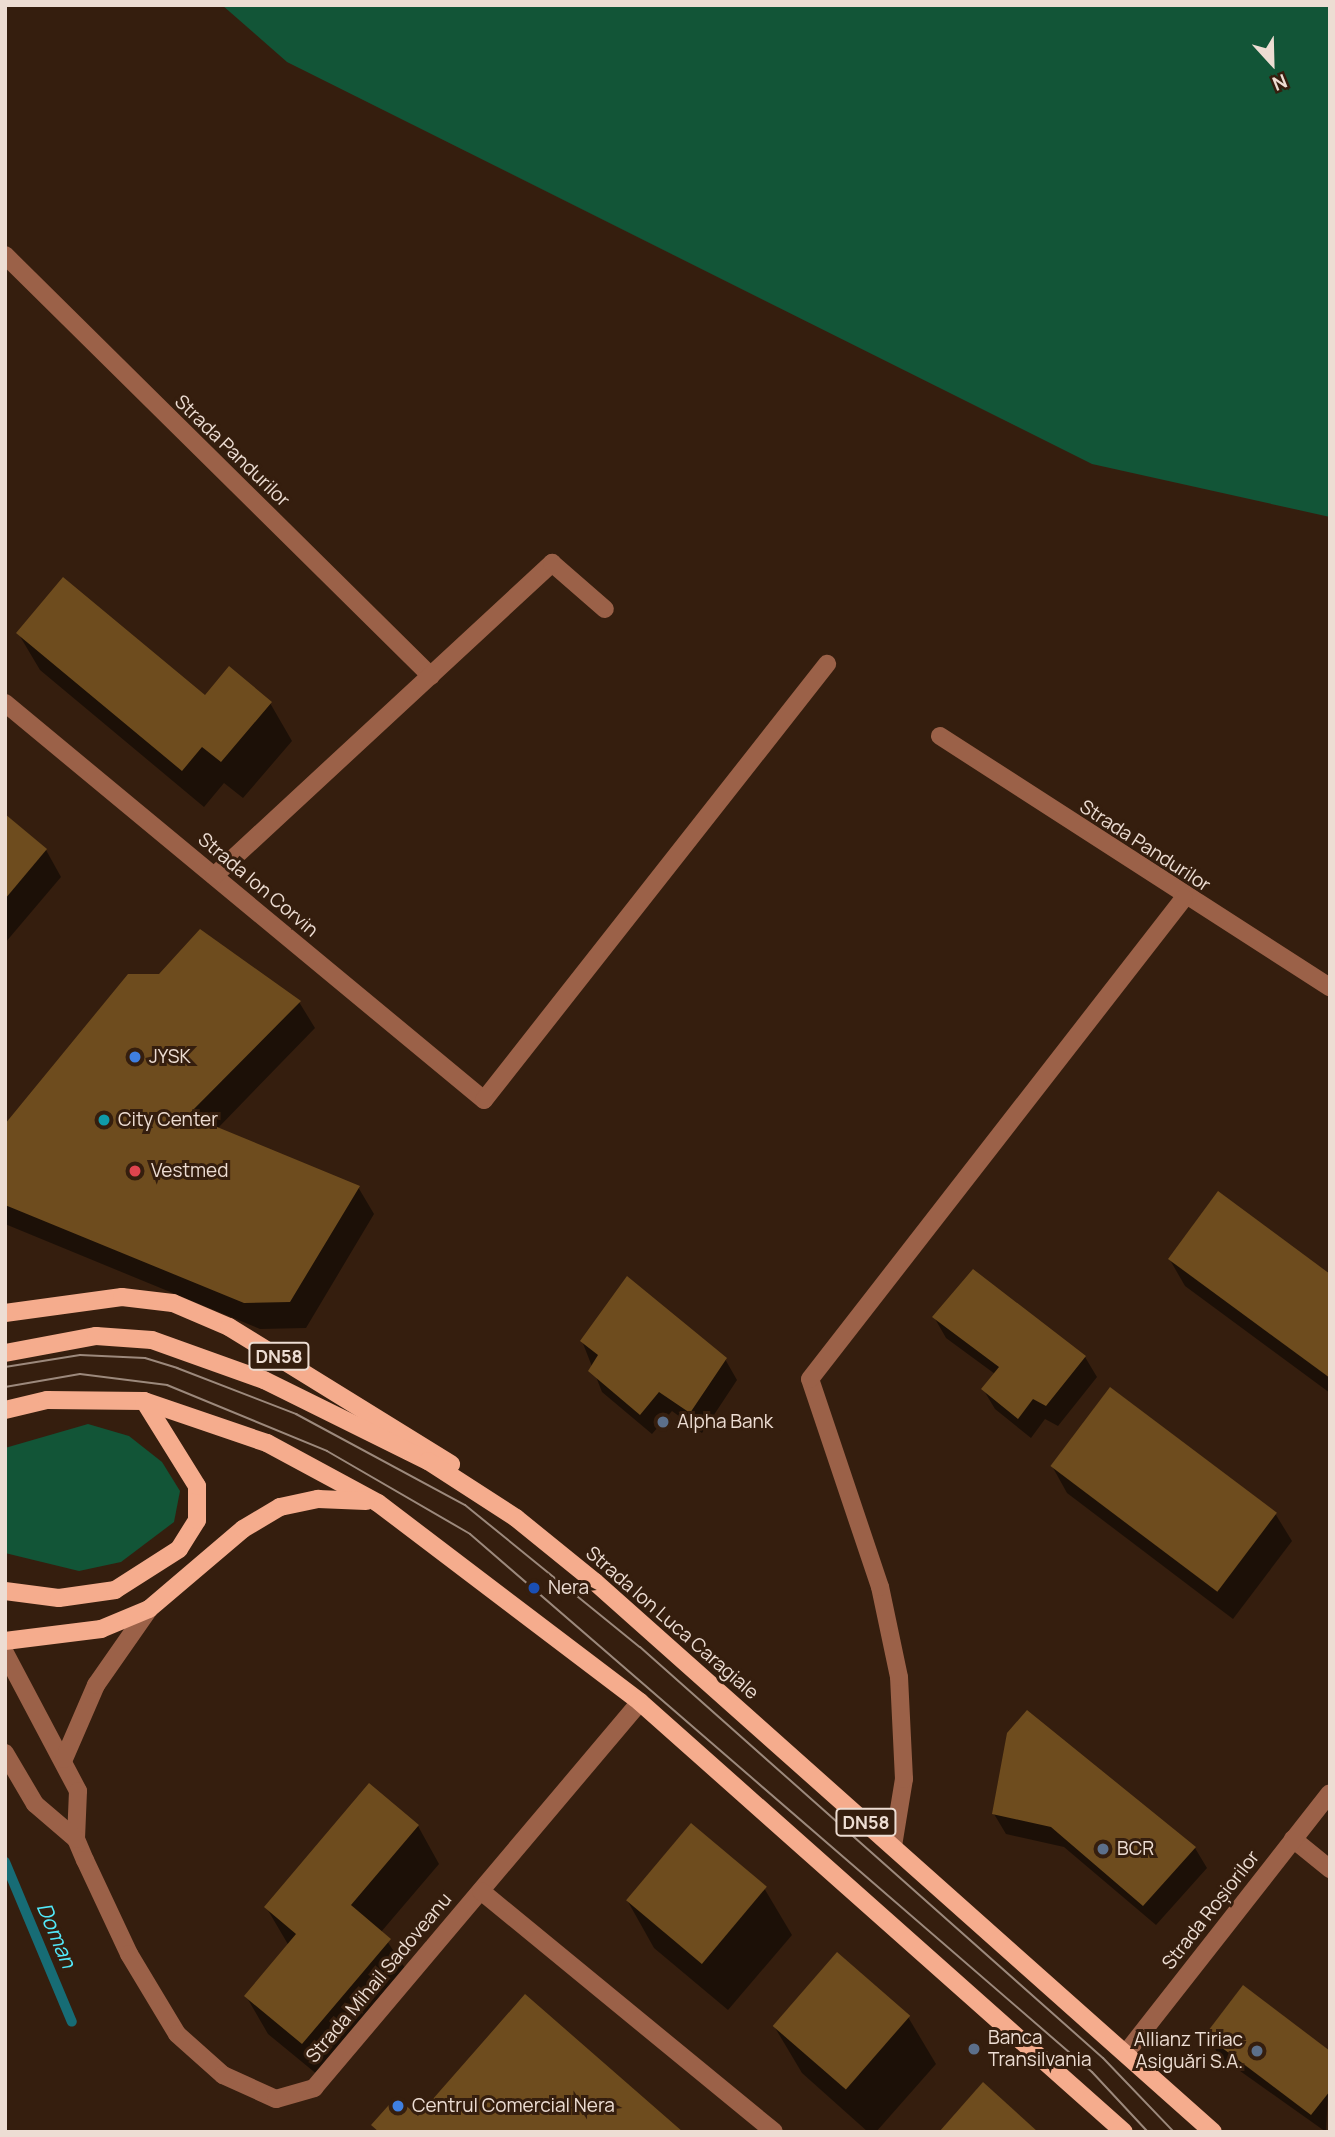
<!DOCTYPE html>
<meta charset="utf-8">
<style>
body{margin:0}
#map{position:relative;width:1335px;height:2137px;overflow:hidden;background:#351e0e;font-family:Manrope,sans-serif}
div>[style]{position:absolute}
.green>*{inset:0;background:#125537}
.shadow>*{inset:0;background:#0007}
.stream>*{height:10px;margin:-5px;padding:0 5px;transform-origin:5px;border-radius:5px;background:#176c75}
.building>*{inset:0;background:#6e4c1e;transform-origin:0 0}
.minor>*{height:18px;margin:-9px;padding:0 9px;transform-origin:9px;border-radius:9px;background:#9b6148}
.major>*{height:18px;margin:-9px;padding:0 9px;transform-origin:9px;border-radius:9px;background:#f5ac8d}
.tram>*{height:2px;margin:-1px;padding:0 1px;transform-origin:1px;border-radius:1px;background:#9c897c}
.dots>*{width:19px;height:19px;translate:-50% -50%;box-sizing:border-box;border:4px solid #351e0e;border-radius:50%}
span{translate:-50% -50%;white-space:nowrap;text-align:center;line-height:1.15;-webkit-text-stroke:6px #351e0e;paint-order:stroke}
.shield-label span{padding:2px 5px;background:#351e0e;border:2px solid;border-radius:5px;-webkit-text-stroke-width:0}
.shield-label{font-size:18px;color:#edddd3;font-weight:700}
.street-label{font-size:19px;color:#edddd3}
.poi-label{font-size:19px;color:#edddd3}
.left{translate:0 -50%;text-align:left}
.right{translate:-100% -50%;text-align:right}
.water-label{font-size:21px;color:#52e9f9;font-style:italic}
.frame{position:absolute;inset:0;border:7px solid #edddd3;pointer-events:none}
.north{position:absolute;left:1237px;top:28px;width:70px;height:70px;-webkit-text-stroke:5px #351e0e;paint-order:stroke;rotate:158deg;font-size:19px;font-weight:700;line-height:28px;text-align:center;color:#edddd3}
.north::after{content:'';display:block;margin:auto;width:24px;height:32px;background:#edddd3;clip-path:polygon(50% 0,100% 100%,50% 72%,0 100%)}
</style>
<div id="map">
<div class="green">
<div style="clip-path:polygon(222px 5px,1330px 5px,1330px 517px,1092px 464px,287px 62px)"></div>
<div style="clip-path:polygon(88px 1424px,129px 1436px,162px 1462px,180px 1491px,174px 1522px,121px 1562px,79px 1571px,5px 1553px,5px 1448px)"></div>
</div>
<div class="shadow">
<div style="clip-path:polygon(18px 633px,205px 697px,270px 703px,292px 741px,243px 798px,224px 783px,204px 807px,40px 670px)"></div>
<div style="clip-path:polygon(5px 816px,46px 850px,61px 877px,5px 943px)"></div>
<div style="clip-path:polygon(299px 1002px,315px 1028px,217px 1129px,358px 1187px,374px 1214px,306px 1328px,260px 1329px,5px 1224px,5px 1127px)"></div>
<div style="clip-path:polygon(1170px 1260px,1330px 1276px,1330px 1393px,1185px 1286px)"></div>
<div style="clip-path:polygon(934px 1317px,1085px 1357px,1097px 1377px,1058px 1426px,1045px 1419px,1031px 1438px,995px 1409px,983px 1389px,995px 1374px,946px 1338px)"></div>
<div style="clip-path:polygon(582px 1341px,725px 1359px,737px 1380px,702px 1433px,672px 1411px,652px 1434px,602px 1392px)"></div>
<div style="clip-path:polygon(1111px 1389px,1276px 1515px,1292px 1541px,1233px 1619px,1067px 1493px,1052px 1466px)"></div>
<div style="clip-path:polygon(369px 1785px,418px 1826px,439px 1864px,381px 1932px,411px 1977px,324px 2080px,268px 2034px,246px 1996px,289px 1946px,266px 1907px)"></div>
<div style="clip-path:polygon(994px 1814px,1195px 1848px,1207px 1868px,1156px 1925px,1064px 1847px,1006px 1834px)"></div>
<div style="clip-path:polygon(764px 1888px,792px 1935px,728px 2010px,654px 1948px,627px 1900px)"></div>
<div style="clip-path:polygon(908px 2017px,936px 2064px,876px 2132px,868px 2132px,802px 2073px,774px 2026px)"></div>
<div style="clip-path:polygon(1208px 2035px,1330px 2053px,1326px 2132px,1219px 2056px)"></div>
</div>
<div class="stream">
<div style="left:5px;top:1862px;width:173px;rotate:67.3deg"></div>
</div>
<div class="building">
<div style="clip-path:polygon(63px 577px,205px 695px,229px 666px,272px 702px,221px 762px,202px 747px,182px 771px,16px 633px)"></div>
<div style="clip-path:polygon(5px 814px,47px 849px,5px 899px)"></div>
<div style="clip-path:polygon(200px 929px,301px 1001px,188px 1115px,360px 1186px,290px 1302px,244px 1303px,5px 1205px,5px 1124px,128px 974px,159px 974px)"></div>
<div style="clip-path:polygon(1218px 1191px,1330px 1274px,1330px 1378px,1168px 1259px)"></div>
<div style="clip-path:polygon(973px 1269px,1086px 1356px,1046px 1406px,1033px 1399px,1018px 1419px,981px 1389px,999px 1367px,932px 1317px)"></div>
<div style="clip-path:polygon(627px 1276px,727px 1358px,690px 1413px,659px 1392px,640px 1415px,588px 1371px,598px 1355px,580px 1341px)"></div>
<div style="left:1110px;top:1387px;width:209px;height:99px;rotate:37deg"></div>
<div style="clip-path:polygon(1027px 1710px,1196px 1847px,1143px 1906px,1051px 1827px,992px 1814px,1007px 1733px)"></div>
<div style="clip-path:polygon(369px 1783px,419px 1825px,351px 1905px,391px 1939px,302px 2044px,244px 1996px,296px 1934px,264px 1907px)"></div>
<div style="left:691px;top:1823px;width:99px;height:101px;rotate:40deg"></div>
<div style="left:837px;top:1952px;width:97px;height:98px;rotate:41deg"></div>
<div style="clip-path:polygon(1243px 1985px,1330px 2051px,1330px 2091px,1311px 2115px,1205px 2035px)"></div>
<div style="clip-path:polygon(525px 1994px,683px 2132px,379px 2132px,371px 2125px,396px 2097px,418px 2116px)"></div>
<div style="clip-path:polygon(983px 2082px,1038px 2132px,939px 2132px)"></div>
</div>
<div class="minor">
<div style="left:5px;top:255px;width:599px;rotate:44.66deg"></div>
<div style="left:5px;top:703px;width:622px;rotate:39.65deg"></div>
<div style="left:484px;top:1100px;width:555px;rotate:-51.81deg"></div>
<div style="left:940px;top:736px;width:464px;rotate:32.8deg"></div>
<div style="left:214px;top:876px;width:461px;rotate:-42.8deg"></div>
<div style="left:552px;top:563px;width:70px;rotate:41deg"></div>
<div style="left:5px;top:1653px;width:156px;rotate:62.1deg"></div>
<div style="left:78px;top:1791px;width:48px;rotate:92.4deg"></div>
<div style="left:76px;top:1839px;width:23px;rotate:67deg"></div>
<div style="left:85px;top:1860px;width:104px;rotate:64.9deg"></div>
<div style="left:129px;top:1954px;width:93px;rotate:59deg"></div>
<div style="left:177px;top:2034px;width:62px;rotate:41.7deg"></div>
<div style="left:223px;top:2075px;width:58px;rotate:24.4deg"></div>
<div style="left:276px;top:2099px;width:40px;rotate:-16deg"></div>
<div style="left:314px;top:2088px;width:505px;rotate:-49.82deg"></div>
<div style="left:5px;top:1753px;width:59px;rotate:59.5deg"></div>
<div style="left:35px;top:1804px;width:54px;rotate:40.5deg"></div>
<div style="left:64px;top:1759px;width:81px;rotate:-66.6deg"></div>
<div style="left:96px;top:1685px;width:93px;rotate:-55.1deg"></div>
<div style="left:1293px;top:1839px;width:48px;rotate:39deg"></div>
<div style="left:893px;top:1846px;width:68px;rotate:-80.7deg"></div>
<div style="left:904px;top:1779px;width:102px;rotate:-92.8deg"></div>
<div style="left:899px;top:1677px;width:92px;rotate:-101.9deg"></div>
<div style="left:880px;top:1587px;width:219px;rotate:-108.6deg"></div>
<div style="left:810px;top:1379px;width:609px;rotate:-52.13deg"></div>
<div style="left:481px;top:1891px;width:379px;rotate:39.4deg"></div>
<div style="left:1126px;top:2053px;width:330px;rotate:-51.9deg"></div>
</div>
<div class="major">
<div style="left:5px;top:1313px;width:118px;rotate:-7.8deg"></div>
<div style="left:122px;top:1297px;width:51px;rotate:6.7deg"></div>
<div style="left:173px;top:1303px;width:61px;rotate:23.2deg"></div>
<div style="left:229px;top:1327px;width:261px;rotate:31.7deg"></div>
<div style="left:5px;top:1353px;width:93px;rotate:-10.6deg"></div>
<div style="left:96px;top:1336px;width:56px;rotate:4.1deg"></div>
<div style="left:152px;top:1340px;width:119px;rotate:19.7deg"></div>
<div style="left:264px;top:1380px;width:183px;rotate:26.3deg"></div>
<div style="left:428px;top:1461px;width:105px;rotate:32.9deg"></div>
<div style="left:516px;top:1518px;width:102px;rotate:39deg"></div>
<div style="left:595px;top:1582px;width:827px;rotate:41.67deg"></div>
<div style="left:5px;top:1410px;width:43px;rotate:-13.4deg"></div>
<div style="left:47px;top:1400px;width:97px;rotate:0.6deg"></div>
<div style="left:144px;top:1401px;width:130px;rotate:18.9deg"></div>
<div style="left:267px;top:1443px;width:126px;rotate:28.4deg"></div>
<div style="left:378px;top:1503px;width:329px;rotate:37.2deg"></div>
<div style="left:640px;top:1702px;width:647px;rotate:41.62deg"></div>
<div style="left:5px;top:1591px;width:54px;rotate:7.4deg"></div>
<div style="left:59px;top:1598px;width:57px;rotate:-8.1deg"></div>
<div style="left:115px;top:1590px;width:76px;rotate:-32.6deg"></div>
<div style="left:179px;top:1549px;width:34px;rotate:-58deg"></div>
<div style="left:197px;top:1520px;width:34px;rotate:-90deg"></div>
<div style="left:197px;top:1486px;width:100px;rotate:-121.9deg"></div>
<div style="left:5px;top:1641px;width:97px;rotate:-7.1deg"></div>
<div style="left:101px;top:1629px;width:52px;rotate:-22.6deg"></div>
<div style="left:149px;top:1609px;width:123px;rotate:-40.4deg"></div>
<div style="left:243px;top:1529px;width:43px;rotate:-30.7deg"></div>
<div style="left:280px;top:1507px;width:39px;rotate:-12deg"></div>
<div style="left:318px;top:1499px;width:48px;rotate:2.4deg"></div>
</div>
<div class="tram">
<div style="left:5px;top:1367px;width:76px;rotate:-9.1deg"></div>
<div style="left:80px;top:1355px;width:65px;rotate:2.6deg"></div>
<div style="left:145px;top:1358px;width:34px;rotate:17deg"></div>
<div style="left:177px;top:1368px;width:128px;rotate:21.1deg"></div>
<div style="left:296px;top:1414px;width:192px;rotate:28.3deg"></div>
<div style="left:465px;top:1505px;width:225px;rotate:39.1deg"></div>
<div style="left:640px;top:1647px;width:619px;rotate:41.6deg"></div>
<div style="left:1103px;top:2058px;width:103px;rotate:46.2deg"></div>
<div style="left:5px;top:1387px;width:76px;rotate:-9.8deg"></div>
<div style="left:80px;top:1374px;width:88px;rotate:7.2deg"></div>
<div style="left:167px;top:1385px;width:173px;rotate:22.4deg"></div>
<div style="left:327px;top:1451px;width:165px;rotate:30.1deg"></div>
<div style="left:470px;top:1534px;width:822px;rotate:40.86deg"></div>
<div style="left:1092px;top:2072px;width:82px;rotate:47deg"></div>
</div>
<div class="dots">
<div style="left:135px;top:1057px;background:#3f7fe0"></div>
<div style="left:104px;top:1120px;background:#0f9aa8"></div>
<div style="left:135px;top:1171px;background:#e0444e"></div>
<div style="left:663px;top:1422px;background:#5c6f8a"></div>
<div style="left:534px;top:1588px;background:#1a4fb4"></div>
<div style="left:1103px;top:1849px;background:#5c6f8a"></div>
<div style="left:974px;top:2049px;background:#5c6f8a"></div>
<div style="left:1257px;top:2051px;background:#5c6f8a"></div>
<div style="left:398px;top:2106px;background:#3f7fe0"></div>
</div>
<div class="shield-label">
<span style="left:279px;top:1356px">DN58</span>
<span style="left:866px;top:1822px">DN58</span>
</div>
<div class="street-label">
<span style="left:232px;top:451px;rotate:44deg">Strada Pandurilor</span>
<span style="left:1145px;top:846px;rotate:33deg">Strada Pandurilor</span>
<span style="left:258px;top:885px;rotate:40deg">Strada Ion Corvin</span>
<span style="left:672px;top:1623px;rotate:41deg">Strada Ion Luca Caragiale</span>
<span style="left:1211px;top:1910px;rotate:-52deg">Strada Roșiorilor</span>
<span style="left:379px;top:1978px;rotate:-50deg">Strada Mihail Sadoveanu</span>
</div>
<div class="poi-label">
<span class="left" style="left:149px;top:1057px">JYSK</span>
<span class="left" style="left:118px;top:1120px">City Center</span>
<span class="left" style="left:151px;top:1171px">Vestmed</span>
<span class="left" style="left:677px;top:1422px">Alpha Bank</span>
<span class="left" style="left:548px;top:1588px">Nera</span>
<span class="left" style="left:1117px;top:1849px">BCR</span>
<span class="left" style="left:988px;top:2049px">Banca<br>Transilvania</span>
<span class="right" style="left:1243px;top:2051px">Allianz Tiriac<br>Asiguări S.A.</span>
<span class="left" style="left:412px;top:2106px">Centrul Comercial Nera</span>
</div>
<div class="water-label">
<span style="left:57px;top:1935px;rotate:67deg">Doman</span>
</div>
<div class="frame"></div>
<div class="north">N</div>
</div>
